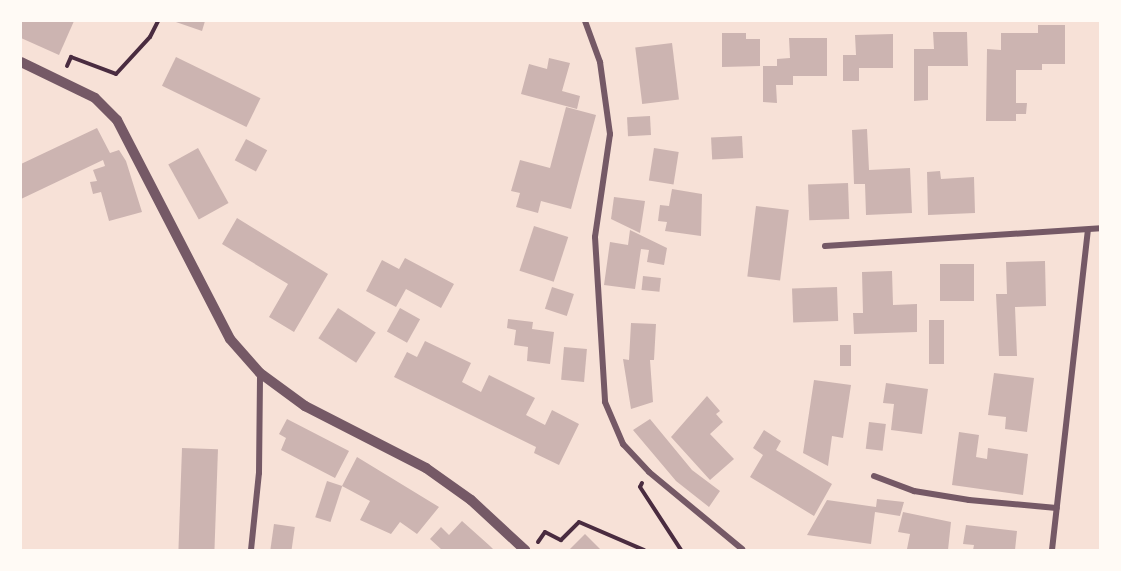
<!DOCTYPE html>
<style>
body{margin:0}
#map{position:relative;width:1121px;height:571px;overflow:hidden;background:#f7e1d7;font-family:Merriweather,serif}
div>[style]{position:absolute}
.building>*{inset:0;background:#ccb4b1;transform-origin:0 0}
.path>*{height:4px;margin:-2px;padding:0 2px;transform-origin:2px;border-radius:2px;background:#4a2c40}
.minor>*{height:6px;margin:-3px;padding:0 3px;transform-origin:3px;border-radius:3px;background:#755966}
.tertiary>*{height:10px;margin:-5px;padding:0 5px;transform-origin:5px;border-radius:5px;background:#755966}
span{translate:-50% -50%;white-space:nowrap;text-align:center;line-height:1.15;-webkit-text-stroke:5px #fffaf5;paint-order:stroke}
.frame{position:absolute;inset:0;border:22px solid #fffaf5;pointer-events:none}
</style>
<div id="map">
<div class="building">
<div style="clip-path:polygon(21px 21px,74px 21px,59px 55px,21px 38px)"></div>
<div style="clip-path:polygon(173px 21px,205px 21px,202px 31px)"></div>
<div style="clip-path:polygon(1038px 25px,1065px 25px,1065px 64px,1042px 64px,1042px 70px,1016px 70px,1016px 103px,1027px 103px,1026px 114px,1016px 114px,1016px 121px,986px 121px,987px 49px,1001px 50px,1001px 33px,1038px 33px)"></div>
<div style="clip-path:polygon(933px 32px,967px 32px,968px 66px,928px 66px,928px 100px,914px 101px,914px 49px,934px 49px)"></div>
<div style="clip-path:polygon(722px 33px,746px 33px,746px 39px,760px 39px,760px 66px,722px 67px)"></div>
<div style="clip-path:polygon(893px 34px,893px 68px,859px 68px,859px 81px,843px 81px,843px 55px,856px 55px,855px 35px)"></div>
<div style="clip-path:polygon(789px 38px,827px 38px,827px 76px,793px 76px,793px 85px,776px 85px,777px 103px,763px 102px,763px 66px,777px 66px,777px 59px,790px 58px)"></div>
<div style="left:672px;top:43px;width:57px;height:37px;rotate:83deg"></div>
<div style="left:176px;top:57px;width:94px;height:32px;rotate:26deg"></div>
<div style="clip-path:polygon(549px 58px,570px 63px,562px 91px,580px 96px,577px 109px,521px 94px,529px 64px,547px 69px)"></div>
<div style="clip-path:polygon(566px 107px,596px 115px,571px 209px,541px 201px,538px 213px,516px 207px,520px 193px,511px 191px,520px 160px,550px 168px)"></div>
<div style="left:650px;top:116px;width:19px;height:23px;rotate:87deg"></div>
<div style="clip-path:polygon(97px 128px,110px 153px,119px 150px,126px 161px,142px 212px,109px 221px,101px 192px,93px 194px,90px 182px,97px 181px,93px 170px,105px 166px,103px 160px,21px 199px,21px 164px)"></div>
<div style="clip-path:polygon(867px 129px,869px 170px,910px 168px,912px 213px,866px 215px,865px 184px,854px 184px,852px 130px)"></div>
<div style="left:742px;top:136px;width:22px;height:31px;rotate:87deg"></div>
<div style="left:246px;top:139px;width:24px;height:24px;rotate:28deg"></div>
<div style="left:198px;top:148px;width:63px;height:34px;rotate:61deg"></div>
<div style="left:654px;top:148px;width:25px;height:33px;rotate:9deg"></div>
<div style="clip-path:polygon(940px 171px,941px 179px,974px 177px,975px 213px,928px 215px,927px 172px)"></div>
<div style="left:848px;top:183px;width:36px;height:40px;rotate:88deg"></div>
<div style="clip-path:polygon(672px 189px,702px 194px,701px 236px,665px 231px,667px 222px,658px 221px,660px 205px,669px 206px)"></div>
<div style="clip-path:polygon(614px 197px,645px 201px,640px 233px,611px 219px)"></div>
<div style="left:756px;top:206px;width:33px;height:71px;rotate:7deg"></div>
<div style="clip-path:polygon(237px 218px,328px 274px,294px 332px,269px 317px,288px 284px,222px 244px)"></div>
<div style="left:534px;top:226px;width:36px;height:47px;rotate:18deg"></div>
<div style="clip-path:polygon(630px 230px,667px 248px,664px 265px,647px 262px,649px 250px,641px 249px,635px 289px,604px 285px,610px 242px,628px 245px)"></div>
<div style="clip-path:polygon(405px 258px,454px 284px,441px 308px,406px 289px,396px 307px,366px 291px,382px 260px,399px 269px)"></div>
<div style="clip-path:polygon(1045px 261px,1046px 306px,1015px 307px,1017px 356px,999px 356px,996px 294px,1007px 294px,1006px 262px)"></div>
<div style="left:974px;top:264px;width:37px;height:34px;rotate:90deg"></div>
<div style="clip-path:polygon(892px 271px,893px 305px,917px 304px,917px 332px,854px 334px,853px 313px,863px 313px,862px 272px)"></div>
<div style="left:643px;top:276px;width:18px;height:14px;rotate:6deg"></div>
<div style="left:552px;top:287px;width:23px;height:23px;rotate:18deg"></div>
<div style="left:837px;top:287px;width:34px;height:45px;rotate:88deg"></div>
<div style="left:338px;top:308px;width:45px;height:36px;rotate:33deg"></div>
<div style="left:400px;top:308px;width:23px;height:27px;rotate:29deg"></div>
<div style="clip-path:polygon(508px 319px,533px 322px,532px 329px,554px 332px,550px 364px,527px 361px,528px 347px,514px 345px,516px 330px,507px 328px)"></div>
<div style="left:929px;top:320px;width:15px;height:44px"></div>
<div style="clip-path:polygon(631px 323px,656px 324px,654px 360px,650px 360px,653px 402px,631px 409px,623px 359px,629px 360px)"></div>
<div style="clip-path:polygon(425px 341px,471px 363px,462px 382px,481px 392px,489px 375px,535px 398px,526px 415px,545px 425px,552px 410px,579px 424px,559px 465px,534px 453px,536px 447px,394px 377px,407px 352px,417px 357px)"></div>
<div style="left:840px;top:345px;width:11px;height:21px"></div>
<div style="left:564px;top:347px;width:23px;height:33px;rotate:5deg"></div>
<div style="clip-path:polygon(994px 373px,1034px 378px,1027px 432px,1005px 429px,1006px 417px,988px 415px)"></div>
<div style="clip-path:polygon(814px 380px,851px 385px,843px 438px,832px 436px,828px 466px,803px 453px)"></div>
<div style="clip-path:polygon(886px 383px,928px 389px,922px 434px,891px 430px,894px 404px,883px 403px)"></div>
<div style="clip-path:polygon(707px 396px,720px 411px,716px 414px,723px 422px,710px 434px,734px 459px,710px 480px,671px 437px)"></div>
<div style="clip-path:polygon(287px 419px,349px 451px,335px 478px,281px 450px,286px 438px,279px 434px)"></div>
<div style="clip-path:polygon(650px 419px,692px 470px,720px 491px,709px 507px,676px 481px,633px 430px)"></div>
<div style="left:869px;top:422px;width:17px;height:27px;rotate:7deg"></div>
<div style="clip-path:polygon(764px 430px,781px 441px,776px 450px,832px 484px,814px 516px,750px 477px,763px 455px,753px 448px)"></div>
<div style="clip-path:polygon(959px 432px,979px 435px,976px 457px,987px 459px,988px 448px,1028px 454px,1023px 495px,952px 485px)"></div>
<div style="left:182px;top:448px;width:36px;height:102px;rotate:2deg"></div>
<div style="clip-path:polygon(357px 457px,439px 507px,417px 534px,400px 522px,391px 534px,360px 520px,370px 501px,342px 486px)"></div>
<div style="left:327px;top:481px;width:16px;height:38px;rotate:18deg"></div>
<div style="clip-path:polygon(877px 499px,904px 502px,900px 516px,875px 512px,871px 544px,807px 535px,827px 500px,876px 507px)"></div>
<div style="clip-path:polygon(903px 512px,951px 522px,948px 550px,907px 549px,910px 534px,898px 532px)"></div>
<div style="clip-path:polygon(462px 521px,490px 546px,494px 550px,442px 550px,430px 539px,441px 527px,449px 535px)"></div>
<div style="left:274px;top:524px;width:21px;height:26px;rotate:8deg"></div>
<div style="clip-path:polygon(966px 525px,1017px 531px,1015px 550px,973px 550px,974px 545px,963px 544px)"></div>
<div style="clip-path:polygon(585px 534px,601px 550px,569px 550px)"></div>
</div>
<div class="path">
<div style="left:67px;top:66px;width:10px;rotate:-66deg"></div>
<div style="left:71px;top:57px;width:48px;rotate:20.7deg"></div>
<div style="left:116px;top:74px;width:50px;rotate:-47.4deg"></div>
<div style="left:150px;top:37px;width:18px;rotate:-63deg"></div>
<div style="left:642px;top:483px;width:4px;rotate:117deg"></div>
<div style="left:640px;top:487px;width:75px;rotate:56.9deg"></div>
<div style="left:538px;top:542px;width:12px;rotate:-55deg"></div>
<div style="left:545px;top:532px;width:18px;rotate:27deg"></div>
<div style="left:561px;top:540px;width:25px;rotate:-45deg"></div>
<div style="left:579px;top:522px;width:71px;rotate:23.3deg"></div>
</div>
<div class="minor">
<div style="left:585px;top:21px;width:44px;rotate:69.9deg"></div>
<div style="left:600px;top:62px;width:73px;rotate:82.1deg"></div>
<div style="left:610px;top:134px;width:104px;rotate:98.3deg"></div>
<div style="left:595px;top:237px;width:165px;rotate:86.5deg"></div>
<div style="left:605px;top:402px;width:46px;rotate:66.8deg"></div>
<div style="left:623px;top:444px;width:38px;rotate:47deg"></div>
<div style="left:649px;top:472px;width:121px;rotate:39.6deg"></div>
<div style="left:825px;top:246px;width:276px;rotate:-3.7deg"></div>
<div style="left:874px;top:476px;width:43px;rotate:20.6deg"></div>
<div style="left:914px;top:491px;width:56px;rotate:9.3deg"></div>
<div style="left:969px;top:500px;width:88px;rotate:5.2deg"></div>
<div style="left:251px;top:550px;width:77px;rotate:-84.1deg"></div>
<div style="left:259px;top:473px;width:100px;rotate:-89.4deg"></div>
<div style="left:1052px;top:550px;width:322px;rotate:-83.6deg"></div>
</div>
<div class="tertiary">
<div style="left:21px;top:62px;width:82px;rotate:25.9deg"></div>
<div style="left:95px;top:98px;width:31px;rotate:45deg"></div>
<div style="left:117px;top:120px;width:246px;rotate:62.7deg"></div>
<div style="left:230px;top:339px;width:45px;rotate:48.6deg"></div>
<div style="left:260px;top:373px;width:56px;rotate:36.3deg"></div>
<div style="left:305px;top:406px;width:136px;rotate:27.1deg"></div>
<div style="left:426px;top:468px;width:55px;rotate:35.4deg"></div>
<div style="left:471px;top:500px;width:74px;rotate:42.8deg"></div>
</div>
<div class="frame"></div>
</div>
